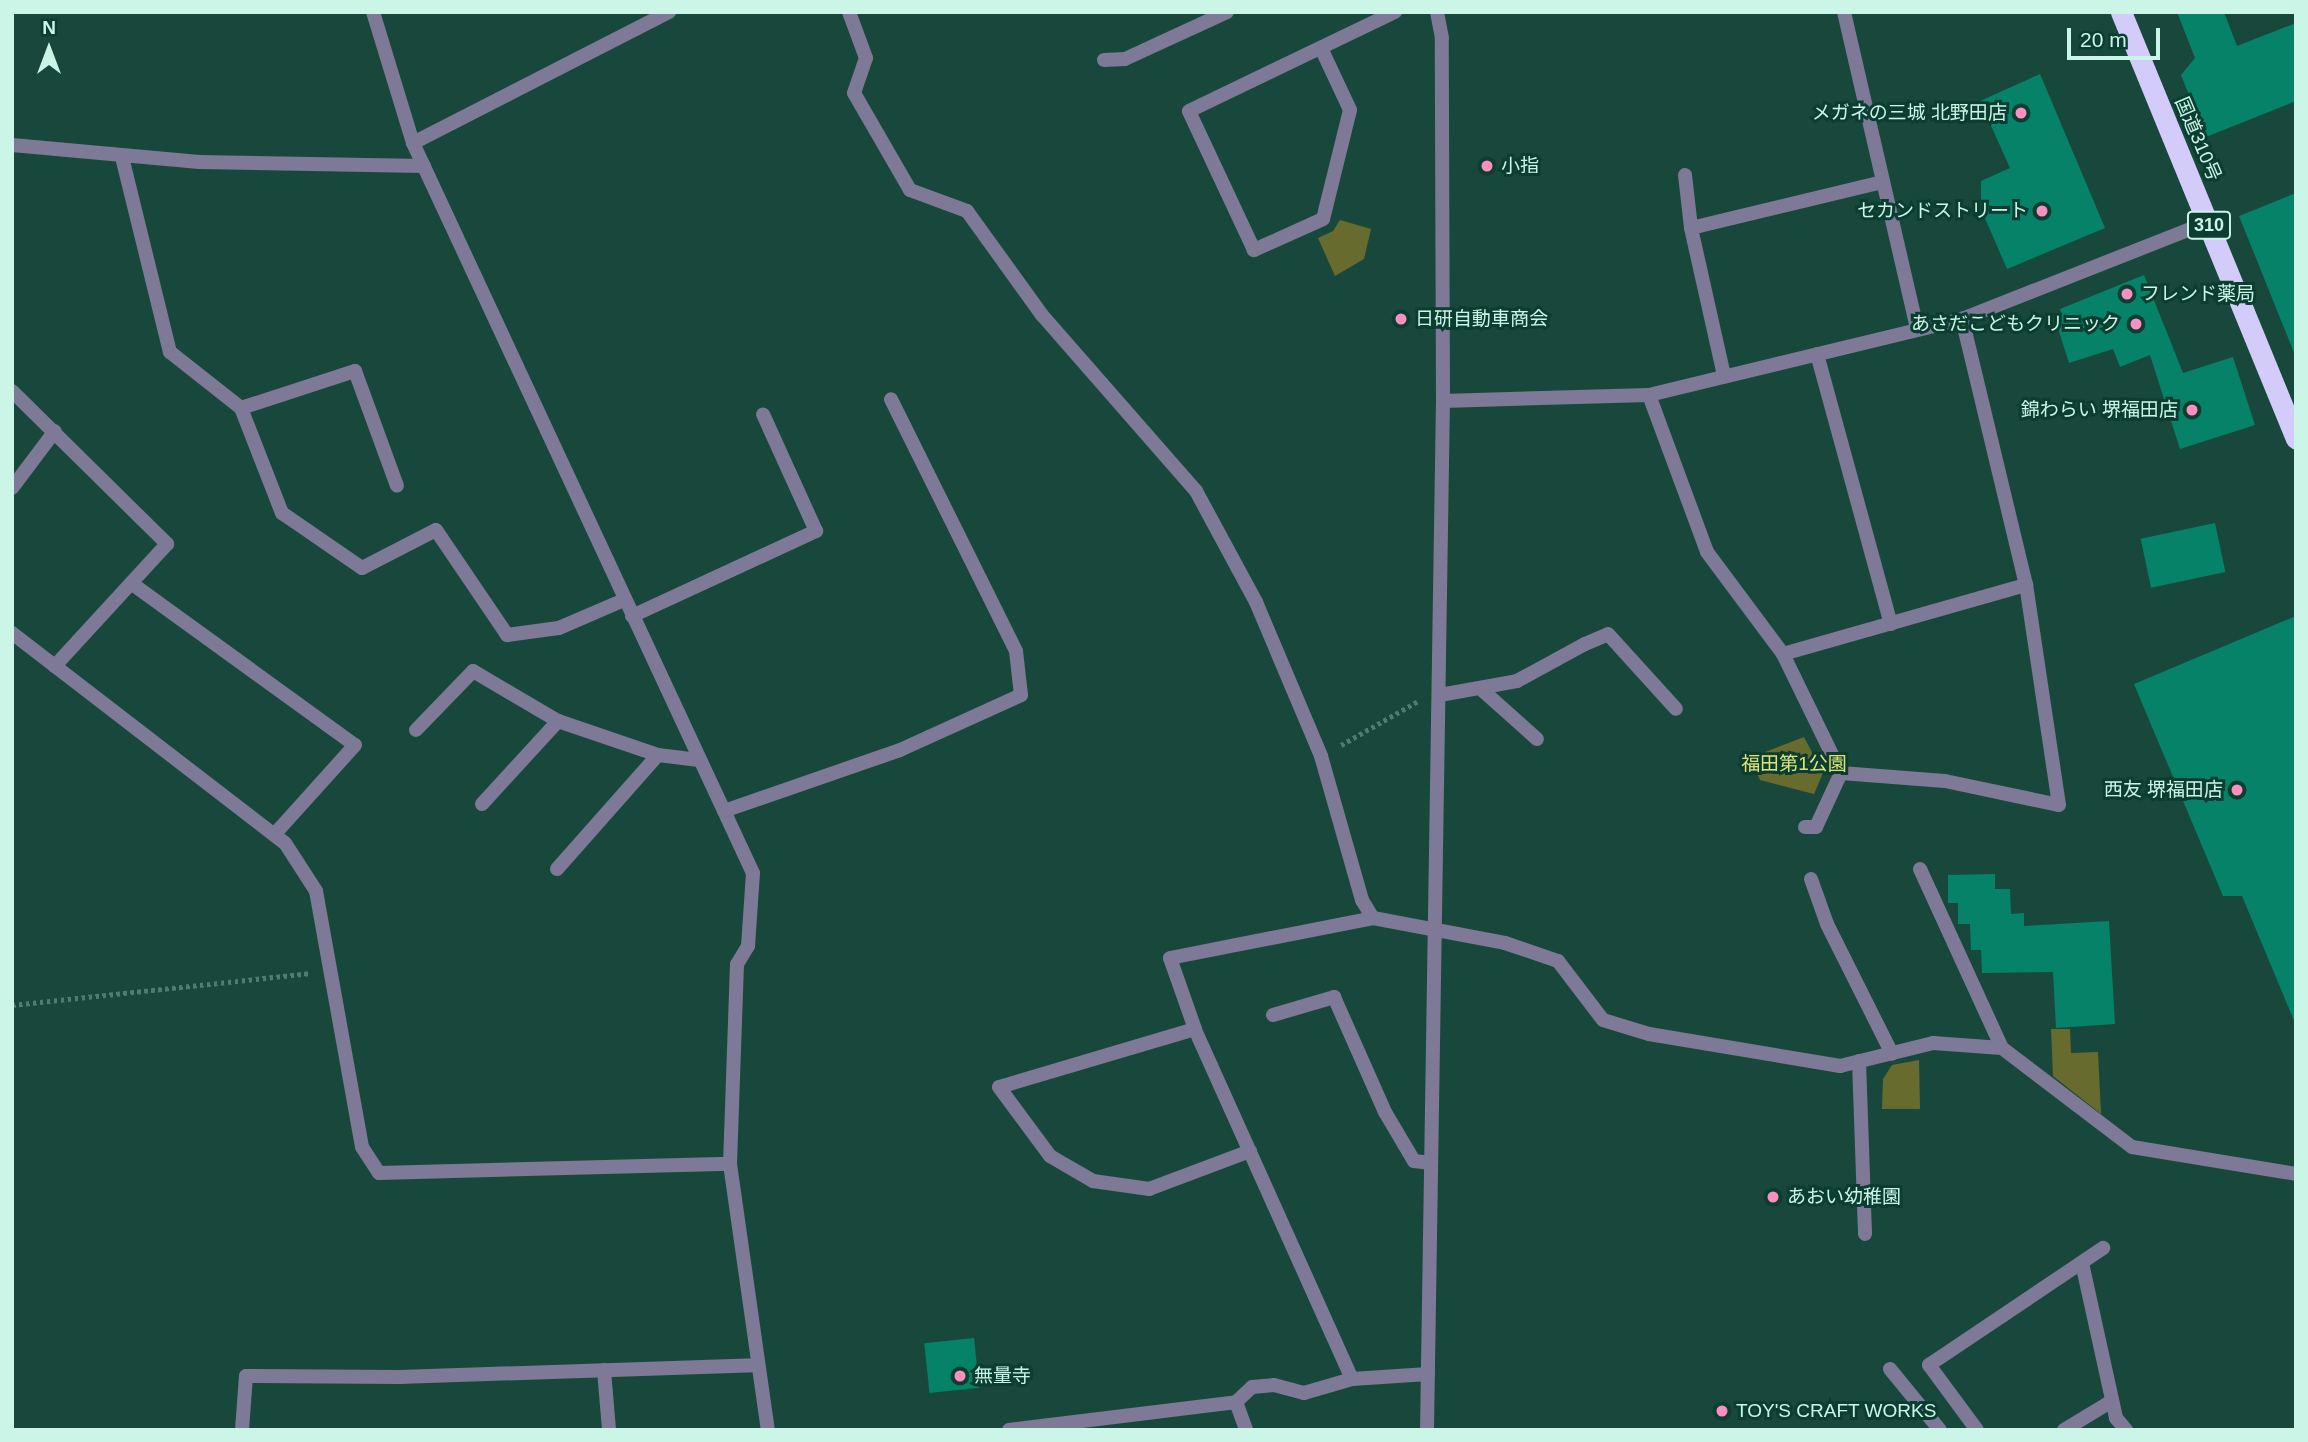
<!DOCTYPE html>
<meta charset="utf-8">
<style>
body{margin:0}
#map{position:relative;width:2308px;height:1442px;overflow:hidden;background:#18483b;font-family:Helvetica,"Noto Sans JP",sans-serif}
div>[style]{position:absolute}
.green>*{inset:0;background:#686b2e}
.building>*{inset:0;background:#068268;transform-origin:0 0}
.path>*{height:4.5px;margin-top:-2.25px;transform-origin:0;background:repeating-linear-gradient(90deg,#4e7c6f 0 3.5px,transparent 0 7px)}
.lane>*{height:14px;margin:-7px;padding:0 7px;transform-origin:7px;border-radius:7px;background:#7d7997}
.street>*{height:14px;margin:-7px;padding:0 7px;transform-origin:7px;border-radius:7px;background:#7d7997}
.highway>*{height:21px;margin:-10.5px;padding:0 10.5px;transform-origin:10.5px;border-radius:10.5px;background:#d3ccfa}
.dots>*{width:19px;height:19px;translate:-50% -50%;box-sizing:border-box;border:4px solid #0b3d31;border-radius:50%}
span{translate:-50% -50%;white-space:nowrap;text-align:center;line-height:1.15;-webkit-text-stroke:6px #0b3d31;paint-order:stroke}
.shield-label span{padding:2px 5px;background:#0b3d31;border:2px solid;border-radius:5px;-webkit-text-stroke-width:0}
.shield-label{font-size:18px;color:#cbf5e6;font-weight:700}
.poi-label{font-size:19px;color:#cbf5e6}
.right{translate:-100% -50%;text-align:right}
.left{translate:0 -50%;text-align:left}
.street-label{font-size:19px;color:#cbf5e6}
.park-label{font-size:19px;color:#dde477}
.frame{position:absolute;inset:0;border:14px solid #cbf5e6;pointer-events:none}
.north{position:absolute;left:14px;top:14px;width:70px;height:70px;-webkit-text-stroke:5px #0b3d31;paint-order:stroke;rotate:0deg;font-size:19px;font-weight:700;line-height:28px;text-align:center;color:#cbf5e6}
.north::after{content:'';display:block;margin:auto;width:24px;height:32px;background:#cbf5e6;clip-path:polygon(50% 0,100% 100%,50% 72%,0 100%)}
.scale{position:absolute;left:2067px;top:28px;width:93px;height:32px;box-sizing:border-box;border:4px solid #cbf5e6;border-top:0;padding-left:9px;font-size:21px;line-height:24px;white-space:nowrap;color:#cbf5e6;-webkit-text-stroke:5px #0b3d31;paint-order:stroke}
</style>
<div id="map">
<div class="green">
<div style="clip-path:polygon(1340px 220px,1371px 229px,1364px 259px,1335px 276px,1318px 238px,1333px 231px)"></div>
<div style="clip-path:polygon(1804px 737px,1823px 773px,1814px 794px,1760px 780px,1750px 758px)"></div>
<div style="clip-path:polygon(2051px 1029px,2070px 1029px,2071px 1053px,2098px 1052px,2101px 1114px,2053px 1076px)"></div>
<div style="clip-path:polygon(1919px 1060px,1920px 1109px,1882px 1109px,1883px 1079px,1892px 1065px)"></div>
</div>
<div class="building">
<div style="clip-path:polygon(2177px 12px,2224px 12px,2237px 46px,2296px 23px,2296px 101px,2206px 137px,2181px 75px,2195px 58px)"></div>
<div style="clip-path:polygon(2040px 74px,2105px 228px,2007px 269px,1981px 209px,1981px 181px,2010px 168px,1980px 101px)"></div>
<div style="clip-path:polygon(2296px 193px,2296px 355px,2295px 355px,2239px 216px)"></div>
<div style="clip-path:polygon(2144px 275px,2183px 373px,2233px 357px,2255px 425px,2180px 449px,2150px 355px,2120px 367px,2113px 349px,2069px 363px,2055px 319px,2062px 317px,2060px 309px)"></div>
<div style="left:2215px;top:523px;width:50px;height:76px;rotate:78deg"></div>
<div style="clip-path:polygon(2296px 616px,2296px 1023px,2295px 1023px,2242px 896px,2223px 896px,2134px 684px)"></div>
<div style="clip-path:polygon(1995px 874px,1995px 889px,2010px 889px,2011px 914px,2024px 913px,2024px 926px,2109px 921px,2115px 1024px,2056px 1028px,2053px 972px,1982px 973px,1981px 950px,1971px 950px,1970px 924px,1958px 924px,1958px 903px,1948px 903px,1948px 875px)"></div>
<div style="left:974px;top:1338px;width:50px;height:50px;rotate:84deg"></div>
</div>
<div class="path">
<div style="left:1341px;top:745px;width:89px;rotate:-29.7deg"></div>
<div style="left:12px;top:1005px;width:299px;rotate:-6.1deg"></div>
</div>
<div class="lane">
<div style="left:1104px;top:60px;width:21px;rotate:-3deg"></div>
<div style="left:1125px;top:59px;width:112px;rotate:-24.7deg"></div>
<div style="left:1585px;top:644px;width:25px;rotate:-23deg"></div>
<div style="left:1608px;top:634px;width:101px;rotate:47.8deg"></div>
<div style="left:1481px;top:689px;width:75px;rotate:41.8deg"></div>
<div style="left:1890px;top:1369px;width:79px;rotate:50.7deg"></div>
</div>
<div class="street">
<div style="left:373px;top:12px;width:137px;rotate:73deg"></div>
<div style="left:413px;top:143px;width:805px;rotate:65.03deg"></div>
<div style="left:753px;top:873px;width:73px;rotate:93.9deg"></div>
<div style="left:748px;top:946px;width:21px;rotate:121deg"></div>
<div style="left:737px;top:964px;width:200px;rotate:92deg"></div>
<div style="left:730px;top:1164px;width:269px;rotate:81.9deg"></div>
<div style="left:849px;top:12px;width:49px;rotate:69.7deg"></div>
<div style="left:866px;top:58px;width:37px;rotate:109deg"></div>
<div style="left:854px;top:93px;width:112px;rotate:60deg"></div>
<div style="left:910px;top:190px;width:61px;rotate:20.2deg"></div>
<div style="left:967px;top:211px;width:128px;rotate:54.2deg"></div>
<div style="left:1042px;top:315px;width:234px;rotate:48.8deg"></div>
<div style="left:1196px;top:491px;width:126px;rotate:61.6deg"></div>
<div style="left:1256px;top:602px;width:167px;rotate:67.1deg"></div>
<div style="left:1321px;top:756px;width:150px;rotate:74.1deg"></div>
<div style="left:1362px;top:900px;width:21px;rotate:59deg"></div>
<div style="left:1373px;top:918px;width:134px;rotate:10.7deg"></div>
<div style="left:1505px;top:943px;width:56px;rotate:18.8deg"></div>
<div style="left:1558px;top:961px;width:74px;rotate:52.7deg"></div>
<div style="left:1603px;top:1020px;width:48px;rotate:16.9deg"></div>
<div style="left:1649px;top:1034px;width:194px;rotate:9.5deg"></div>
<div style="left:1840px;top:1066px;width:96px;rotate:-13.9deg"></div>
<div style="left:1933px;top:1043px;width:69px;rotate:4.1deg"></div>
<div style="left:2002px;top:1048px;width:163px;rotate:37.3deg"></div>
<div style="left:2132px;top:1147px;width:166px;rotate:9.3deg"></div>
<div style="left:1844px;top:12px;width:325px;rotate:77deg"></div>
<div style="left:1321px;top:48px;width:68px;rotate:64.9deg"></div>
<div style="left:1350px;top:110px;width:112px;rotate:103.9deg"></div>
<div style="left:1323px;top:219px;width:76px;rotate:155.8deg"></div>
<div style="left:1254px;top:250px;width:153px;rotate:-115.1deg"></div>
<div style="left:1189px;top:111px;width:229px;rotate:-25.7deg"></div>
<div style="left:413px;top:143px;width:288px;rotate:-27.1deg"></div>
<div style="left:12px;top:145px;width:188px;rotate:5.2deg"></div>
<div style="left:199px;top:162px;width:225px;rotate:1deg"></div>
<div style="left:122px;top:157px;width:201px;rotate:76.2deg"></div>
<div style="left:170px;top:352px;width:90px;rotate:38.3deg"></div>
<div style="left:241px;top:408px;width:113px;rotate:68.7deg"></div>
<div style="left:282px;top:513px;width:97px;rotate:34.5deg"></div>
<div style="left:362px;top:568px;width:83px;rotate:-27.2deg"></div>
<div style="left:436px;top:530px;width:127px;rotate:55.9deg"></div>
<div style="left:507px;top:635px;width:52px;rotate:-7.7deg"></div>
<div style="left:559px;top:628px;width:71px;rotate:-23.3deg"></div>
<div style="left:1685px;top:175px;width:53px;rotate:83.5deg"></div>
<div style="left:1691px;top:228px;width:152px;rotate:77.4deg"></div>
<div style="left:1691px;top:228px;width:197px;rotate:-13.5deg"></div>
<div style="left:1817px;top:354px;width:280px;rotate:74.7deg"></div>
<div style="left:12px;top:391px;width:218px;rotate:44.6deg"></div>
<div style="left:167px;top:544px;width:166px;rotate:132.6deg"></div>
<div style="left:1649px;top:395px;width:167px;rotate:69.7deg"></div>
<div style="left:1707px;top:552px;width:127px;rotate:53.3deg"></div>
<div style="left:1783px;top:654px;width:132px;rotate:64deg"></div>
<div style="left:1841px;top:773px;width:104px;rotate:4.4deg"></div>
<div style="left:1945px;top:781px;width:116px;rotate:11.9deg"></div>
<div style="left:2059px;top:805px;width:222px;rotate:-98.5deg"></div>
<div style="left:2026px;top:585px;width:274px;rotate:-103.5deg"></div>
<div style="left:1443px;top:401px;width:206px;rotate:-1.7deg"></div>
<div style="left:1649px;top:395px;width:322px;rotate:-13.6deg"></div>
<div style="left:1962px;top:319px;width:264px;rotate:-21.5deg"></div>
<div style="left:241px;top:408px;width:120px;rotate:-18deg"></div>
<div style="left:355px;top:371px;width:122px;rotate:69.9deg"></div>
<div style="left:12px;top:488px;width:71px;rotate:-53deg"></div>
<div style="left:131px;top:583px;width:276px;rotate:35.9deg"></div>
<div style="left:355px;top:745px;width:121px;rotate:132deg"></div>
<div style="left:632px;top:616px;width:203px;rotate:-24.8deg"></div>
<div style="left:816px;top:531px;width:128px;rotate:-114.4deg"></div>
<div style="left:12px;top:633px;width:344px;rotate:37.6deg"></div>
<div style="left:285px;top:843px;width:57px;rotate:57.1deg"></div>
<div style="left:316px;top:891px;width:260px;rotate:79.8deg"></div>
<div style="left:362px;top:1147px;width:31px;rotate:57deg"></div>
<div style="left:379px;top:1173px;width:351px;rotate:-1.5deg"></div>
<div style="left:1783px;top:654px;width:253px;rotate:-15.9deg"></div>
<div style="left:1440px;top:695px;width:78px;rotate:-10.3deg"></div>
<div style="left:1517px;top:681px;width:77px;rotate:-28.6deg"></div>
<div style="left:416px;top:730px;width:82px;rotate:-46deg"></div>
<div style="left:473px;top:671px;width:99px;rotate:30.5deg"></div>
<div style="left:558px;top:721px;width:106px;rotate:18.8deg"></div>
<div style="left:658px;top:755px;width:41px;rotate:7deg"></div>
<div style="left:482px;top:804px;width:113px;rotate:-47.5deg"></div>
<div style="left:724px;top:811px;width:186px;rotate:-19.1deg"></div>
<div style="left:900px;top:750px;width:133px;rotate:-24.4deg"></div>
<div style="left:1021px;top:695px;width:44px;rotate:-96.5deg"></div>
<div style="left:1016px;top:651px;width:281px;rotate:-116.4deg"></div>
<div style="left:1805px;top:827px;width:11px"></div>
<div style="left:1816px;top:827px;width:60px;rotate:-65.2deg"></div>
<div style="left:557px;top:869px;width:152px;rotate:-48.5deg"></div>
<div style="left:1920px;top:869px;width:197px;rotate:65.4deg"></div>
<div style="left:1811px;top:879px;width:48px;rotate:70.4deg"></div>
<div style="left:1827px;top:924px;width:145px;rotate:63.4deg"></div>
<div style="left:1273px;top:1015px;width:64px;rotate:-16.4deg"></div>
<div style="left:1334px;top:997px;width:126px;rotate:66.1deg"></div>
<div style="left:1385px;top:1112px;width:57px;rotate:59.4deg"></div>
<div style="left:1414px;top:1161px;width:17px;rotate:7deg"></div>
<div style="left:1195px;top:1029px;width:204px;rotate:163.5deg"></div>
<div style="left:999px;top:1087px;width:86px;rotate:53.5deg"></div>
<div style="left:1050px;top:1156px;width:50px;rotate:30.2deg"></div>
<div style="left:1093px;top:1181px;width:57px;rotate:8.1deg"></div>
<div style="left:1149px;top:1189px;width:108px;rotate:-20.6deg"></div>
<div style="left:1859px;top:1061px;width:173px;rotate:88deg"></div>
<div style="left:2082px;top:1263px;width:159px;rotate:77.6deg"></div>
<div style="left:2116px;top:1418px;width:16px;rotate:50deg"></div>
<div style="left:604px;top:1370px;width:60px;rotate:85.2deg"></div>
<div style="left:1352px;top:1379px;width:384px;rotate:-114.2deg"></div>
<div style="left:1195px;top:1029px;width:75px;rotate:-109.4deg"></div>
<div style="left:1170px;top:958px;width:207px;rotate:-11.1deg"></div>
<div style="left:1236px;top:1402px;width:30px;rotate:70deg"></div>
<div style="left:242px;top:1430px;width:54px;rotate:-85.8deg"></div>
<div style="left:246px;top:1376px;width:153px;rotate:0.4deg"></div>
<div style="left:399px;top:1377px;width:356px;rotate:-1.9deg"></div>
<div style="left:1009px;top:1430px;width:229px;rotate:-7deg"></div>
<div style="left:1236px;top:1402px;width:22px;rotate:-43deg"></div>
<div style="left:1252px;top:1387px;width:22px;rotate:-5deg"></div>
<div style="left:1274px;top:1385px;width:31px;rotate:15deg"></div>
<div style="left:1304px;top:1393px;width:50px;rotate:-16.3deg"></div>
<div style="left:1352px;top:1379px;width:76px;rotate:-3.8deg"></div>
<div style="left:1427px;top:1430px;width:1029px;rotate:-89.11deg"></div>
<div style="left:1443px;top:401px;width:363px;rotate:-90.2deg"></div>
<div style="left:1442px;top:38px;width:26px;rotate:-101deg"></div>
<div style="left:1977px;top:1430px;width:81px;rotate:-126.4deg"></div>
<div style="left:1929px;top:1365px;width:210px;rotate:-33.9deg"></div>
<div style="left:2064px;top:1430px;width:56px;rotate:-31.1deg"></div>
</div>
<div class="highway">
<div style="left:2121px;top:12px;width:461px;rotate:67.7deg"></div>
</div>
<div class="dots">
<div style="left:2021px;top:113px;background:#fc8fc1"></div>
<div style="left:1487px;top:166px;background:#fc8fc1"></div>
<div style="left:2042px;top:211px;background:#fc8fc1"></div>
<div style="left:2127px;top:294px;background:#fc8fc1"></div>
<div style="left:1401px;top:319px;background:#fc8fc1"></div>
<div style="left:2136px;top:324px;background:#fc8fc1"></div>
<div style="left:2192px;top:410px;background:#fc8fc1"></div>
<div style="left:2237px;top:790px;background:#fc8fc1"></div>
<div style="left:1773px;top:1197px;background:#fc8fc1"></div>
<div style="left:960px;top:1376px;background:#fc8fc1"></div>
<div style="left:1722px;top:1411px;background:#fc8fc1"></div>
</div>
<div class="shield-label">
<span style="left:2209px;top:225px">310</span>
</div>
<div class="poi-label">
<span class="right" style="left:2007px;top:113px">メガネの三城 北野田店</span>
<span class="left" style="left:1501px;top:166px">小指</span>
<span class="right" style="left:2028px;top:211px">セカンドストリート</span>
<span class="left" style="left:2141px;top:294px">フレンド薬局</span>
<span class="left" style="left:1415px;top:319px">日研自動車商会</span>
<span class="right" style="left:2120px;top:324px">あさだこどもクリニック</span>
<span class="right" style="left:2178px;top:410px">錦わらい 堺福田店</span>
<span class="right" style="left:2223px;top:790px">西友 堺福田店</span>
<span class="left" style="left:1787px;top:1197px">あおい幼稚園</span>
<span class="left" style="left:974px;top:1376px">無量寺</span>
<span class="left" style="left:1736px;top:1411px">TOY'S CRAFT WORKS</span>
</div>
<div class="street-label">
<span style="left:2198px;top:139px;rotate:67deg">国道310号</span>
</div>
<div class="park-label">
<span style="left:1794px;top:764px">福田第1公園</span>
</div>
<div class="frame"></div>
<div class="north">N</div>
<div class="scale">20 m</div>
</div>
